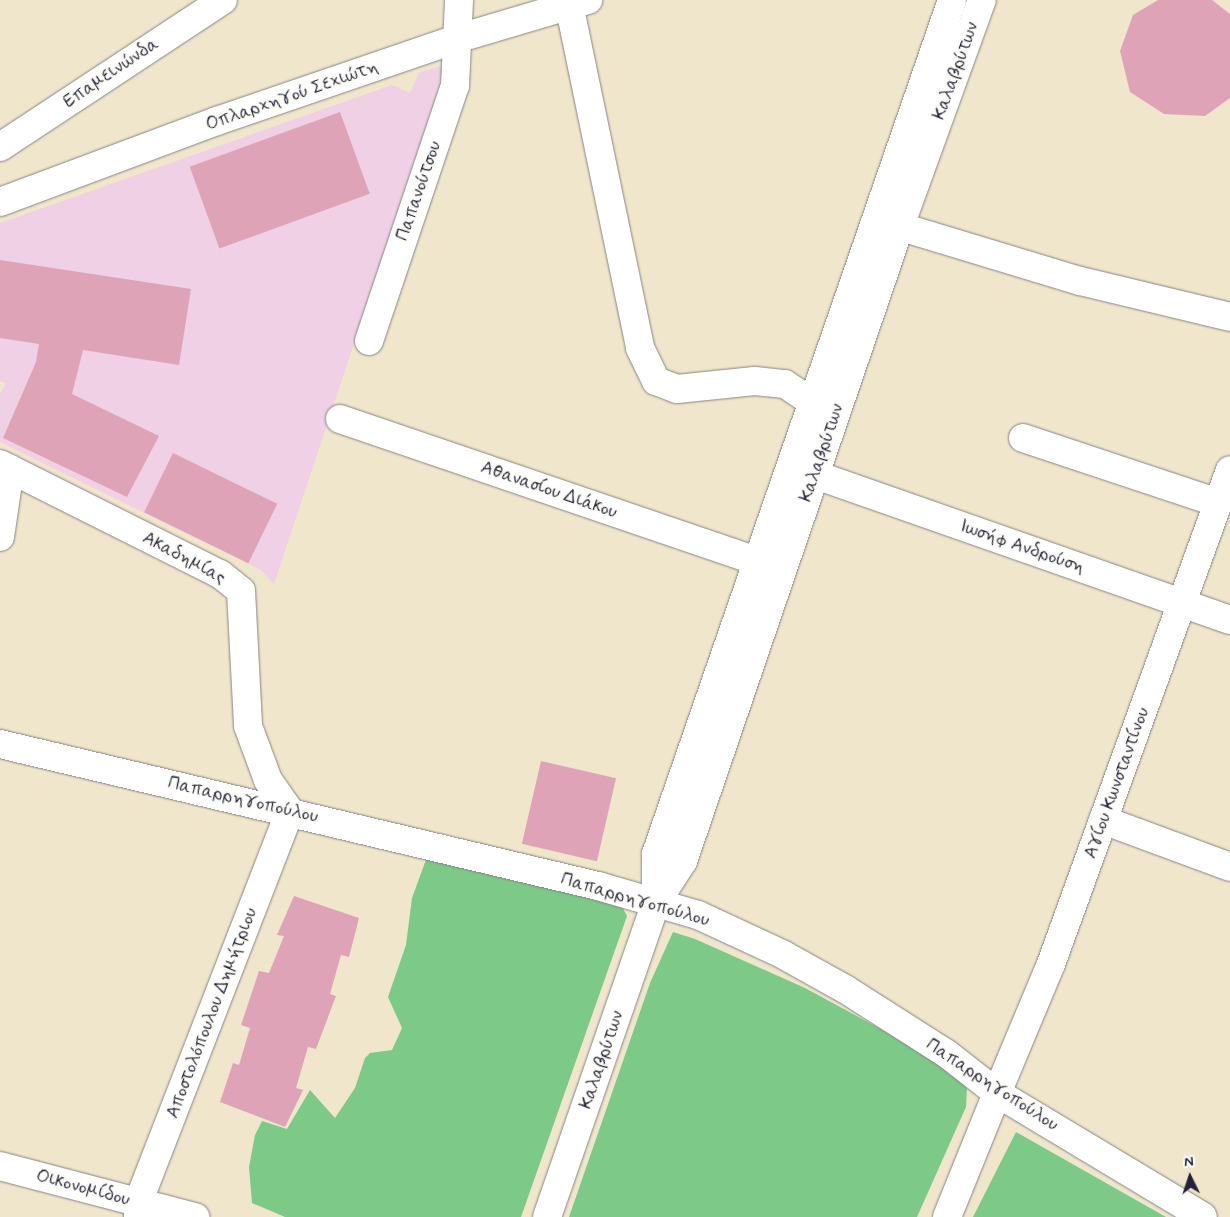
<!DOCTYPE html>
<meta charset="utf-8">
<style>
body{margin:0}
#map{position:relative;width:1230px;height:1217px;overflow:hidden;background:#efe6cb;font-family:Mynerve,sans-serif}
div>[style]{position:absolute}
.built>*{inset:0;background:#f0d0e5}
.green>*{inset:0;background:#7cc988}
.building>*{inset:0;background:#dfa3b8;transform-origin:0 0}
.roads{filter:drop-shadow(0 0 1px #888483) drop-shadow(0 0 1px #888483)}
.minor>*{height:28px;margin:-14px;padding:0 14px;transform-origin:14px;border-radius:14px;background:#fff}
.major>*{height:28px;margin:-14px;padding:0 14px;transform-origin:14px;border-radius:14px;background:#fff}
span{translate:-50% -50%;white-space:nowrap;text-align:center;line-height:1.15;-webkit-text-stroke:4.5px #fdfcf7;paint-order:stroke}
.street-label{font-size:18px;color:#22223b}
.north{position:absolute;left:1165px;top:1152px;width:50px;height:50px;-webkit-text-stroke:4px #fdfcf7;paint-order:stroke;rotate:356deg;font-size:14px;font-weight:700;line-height:20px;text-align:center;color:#22223b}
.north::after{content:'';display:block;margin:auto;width:18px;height:22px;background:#22223b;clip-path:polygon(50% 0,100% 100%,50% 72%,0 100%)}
</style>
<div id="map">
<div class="built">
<div style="clip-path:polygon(447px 64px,274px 584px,261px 570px,0 442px,0 394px,6px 383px,0 381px,0 223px,392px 85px,410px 93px,419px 73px)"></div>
</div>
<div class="green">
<div style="clip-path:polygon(427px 857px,618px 899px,627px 916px,521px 1217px,285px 1217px,252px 1203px,249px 1167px,255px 1135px,262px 1121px,287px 1129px,310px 1090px,335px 1118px,355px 1088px,365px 1058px,370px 1053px,392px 1050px,402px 1028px,388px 997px,406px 945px,412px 898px)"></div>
<div style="clip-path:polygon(673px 932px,695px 939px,805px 988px,949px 1066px,967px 1088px,966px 1107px,917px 1217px,569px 1217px,650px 983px)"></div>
<div style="clip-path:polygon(1016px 1132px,1166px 1217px,973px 1217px)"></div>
</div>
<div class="building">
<div style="clip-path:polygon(1158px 0,1212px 0,1230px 14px,1230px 98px,1205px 116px,1164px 114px,1130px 92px,1120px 51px,1133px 15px)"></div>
<div style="left:340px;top:112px;width:87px;height:160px;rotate:70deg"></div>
<div style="clip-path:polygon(0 260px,191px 289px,179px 365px,83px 350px,72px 394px,159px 436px,127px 497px,3px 438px,36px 362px,39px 344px,0 338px)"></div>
<div style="left:173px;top:453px;width:116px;height:66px;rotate:26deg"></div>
<div style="left:541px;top:761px;width:77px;height:85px;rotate:13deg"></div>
<div style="clip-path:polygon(294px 896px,359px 918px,349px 957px,341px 955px,330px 994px,336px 996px,316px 1049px,308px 1047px,296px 1088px,303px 1090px,285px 1127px,220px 1102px,233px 1063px,239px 1065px,250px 1028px,241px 1025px,259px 971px,269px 973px,284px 936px,277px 935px)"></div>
</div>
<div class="roads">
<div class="minor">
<div style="left:569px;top:4px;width:351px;rotate:78.3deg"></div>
<div style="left:640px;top:348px;width:37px;rotate:64deg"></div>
<div style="left:656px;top:381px;width:22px;rotate:21deg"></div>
<div style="left:677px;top:389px;width:78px;rotate:-5.9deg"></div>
<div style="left:755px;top:381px;width:30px;rotate:6deg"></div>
<div style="left:785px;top:384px;width:34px;rotate:34deg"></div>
<div style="left:0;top:202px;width:232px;rotate:-20.5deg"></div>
<div style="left:217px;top:121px;width:253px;rotate:-18.9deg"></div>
<div style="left:456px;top:39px;width:138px;rotate:-16.5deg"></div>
<div style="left:878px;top:220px;width:211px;rotate:16.8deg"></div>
<div style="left:1080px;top:281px;width:154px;rotate:13.5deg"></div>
<div style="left:369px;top:341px;width:269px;rotate:-71.4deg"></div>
<div style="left:455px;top:86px;width:86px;rotate:-87.3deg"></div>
<div style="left:340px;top:419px;width:441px;rotate:18.8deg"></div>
<div style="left:1023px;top:438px;width:206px;rotate:18.4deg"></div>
<div style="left:0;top:464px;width:246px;rotate:26.6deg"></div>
<div style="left:220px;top:574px;width:27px;rotate:39deg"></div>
<div style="left:241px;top:591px;width:135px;rotate:87deg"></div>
<div style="left:248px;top:726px;width:58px;rotate:69.7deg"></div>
<div style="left:268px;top:780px;width:38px;rotate:55deg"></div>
<div style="left:290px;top:811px;width:420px;rotate:111.2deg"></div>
<div style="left:138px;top:1202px;width:15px;rotate:90deg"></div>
<div style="left:793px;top:467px;width:463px;rotate:19.3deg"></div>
<div style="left:0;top:537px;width:69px;rotate:-81.6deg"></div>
<div style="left:1103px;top:820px;width:135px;rotate:20.3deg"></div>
<div style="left:0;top:1166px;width:202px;rotate:14.7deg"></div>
<div style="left:947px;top:1217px;width:134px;rotate:-68deg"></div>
<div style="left:997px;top:1093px;width:240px;rotate:31deg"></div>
</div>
<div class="major">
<div style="left:0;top:147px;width:267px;rotate:-33.4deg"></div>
<div style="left:0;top:744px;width:615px;rotate:13.36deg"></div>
<div style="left:598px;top:886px;width:104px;rotate:16.2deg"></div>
<div style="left:698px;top:915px;width:93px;rotate:24.9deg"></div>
<div style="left:782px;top:954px;width:72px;rotate:29.1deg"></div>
<div style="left:845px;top:989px;width:121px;rotate:32.5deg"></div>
<div style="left:947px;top:1054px;width:63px;rotate:38deg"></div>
<div style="left:997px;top:1093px;width:140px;rotate:-67.3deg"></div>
<div style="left:1051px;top:964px;width:525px;rotate:-70.08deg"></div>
<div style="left:656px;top:903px;width:49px;rotate:-90deg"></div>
<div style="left:656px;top:854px;width:904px;rotate:-70.88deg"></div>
<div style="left:547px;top:1217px;width:332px;rotate:-70.9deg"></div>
<div style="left:656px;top:903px;width:50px;rotate:-57.3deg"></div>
<div style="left:683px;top:861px;width:671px;rotate:-71.13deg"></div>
<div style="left:900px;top:226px;width:240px;rotate:-70.1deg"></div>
</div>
</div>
<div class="street-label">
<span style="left:956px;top:71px;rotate:-70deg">Καλαβρύτων</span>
<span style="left:111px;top:73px;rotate:-34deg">Επαμεινώνδα</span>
<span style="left:292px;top:96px;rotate:-19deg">Οπλαρχηγού Σεχιώτη</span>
<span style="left:419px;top:191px;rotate:-71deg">Παπανούτσου</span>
<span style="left:822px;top:453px;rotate:-71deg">Καλαβρύτων</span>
<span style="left:549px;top:490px;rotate:19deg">Αθανασίου Διάκου</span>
<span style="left:1022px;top:547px;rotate:19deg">Ιωσήφ Ανδρούση</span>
<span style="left:184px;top:558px;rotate:28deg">Ακαδημίας</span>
<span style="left:1117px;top:783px;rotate:-70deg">Αγίου Κωνσταντίνου</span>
<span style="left:243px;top:800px;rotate:13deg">Παπαρρηγοπούλου</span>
<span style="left:635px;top:900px;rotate:16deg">Παπαρρηγοπούλου</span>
<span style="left:212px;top:1013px;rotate:-69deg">Αποστολόπουλου Δημήτριου</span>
<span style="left:602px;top:1060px;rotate:-71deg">Καλαβρύτων</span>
<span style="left:992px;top:1085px;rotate:33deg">Παπαρρηγοπούλου</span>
<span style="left:83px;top:1188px;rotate:15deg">Οικονομίδου</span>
</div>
<div class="north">N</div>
</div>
